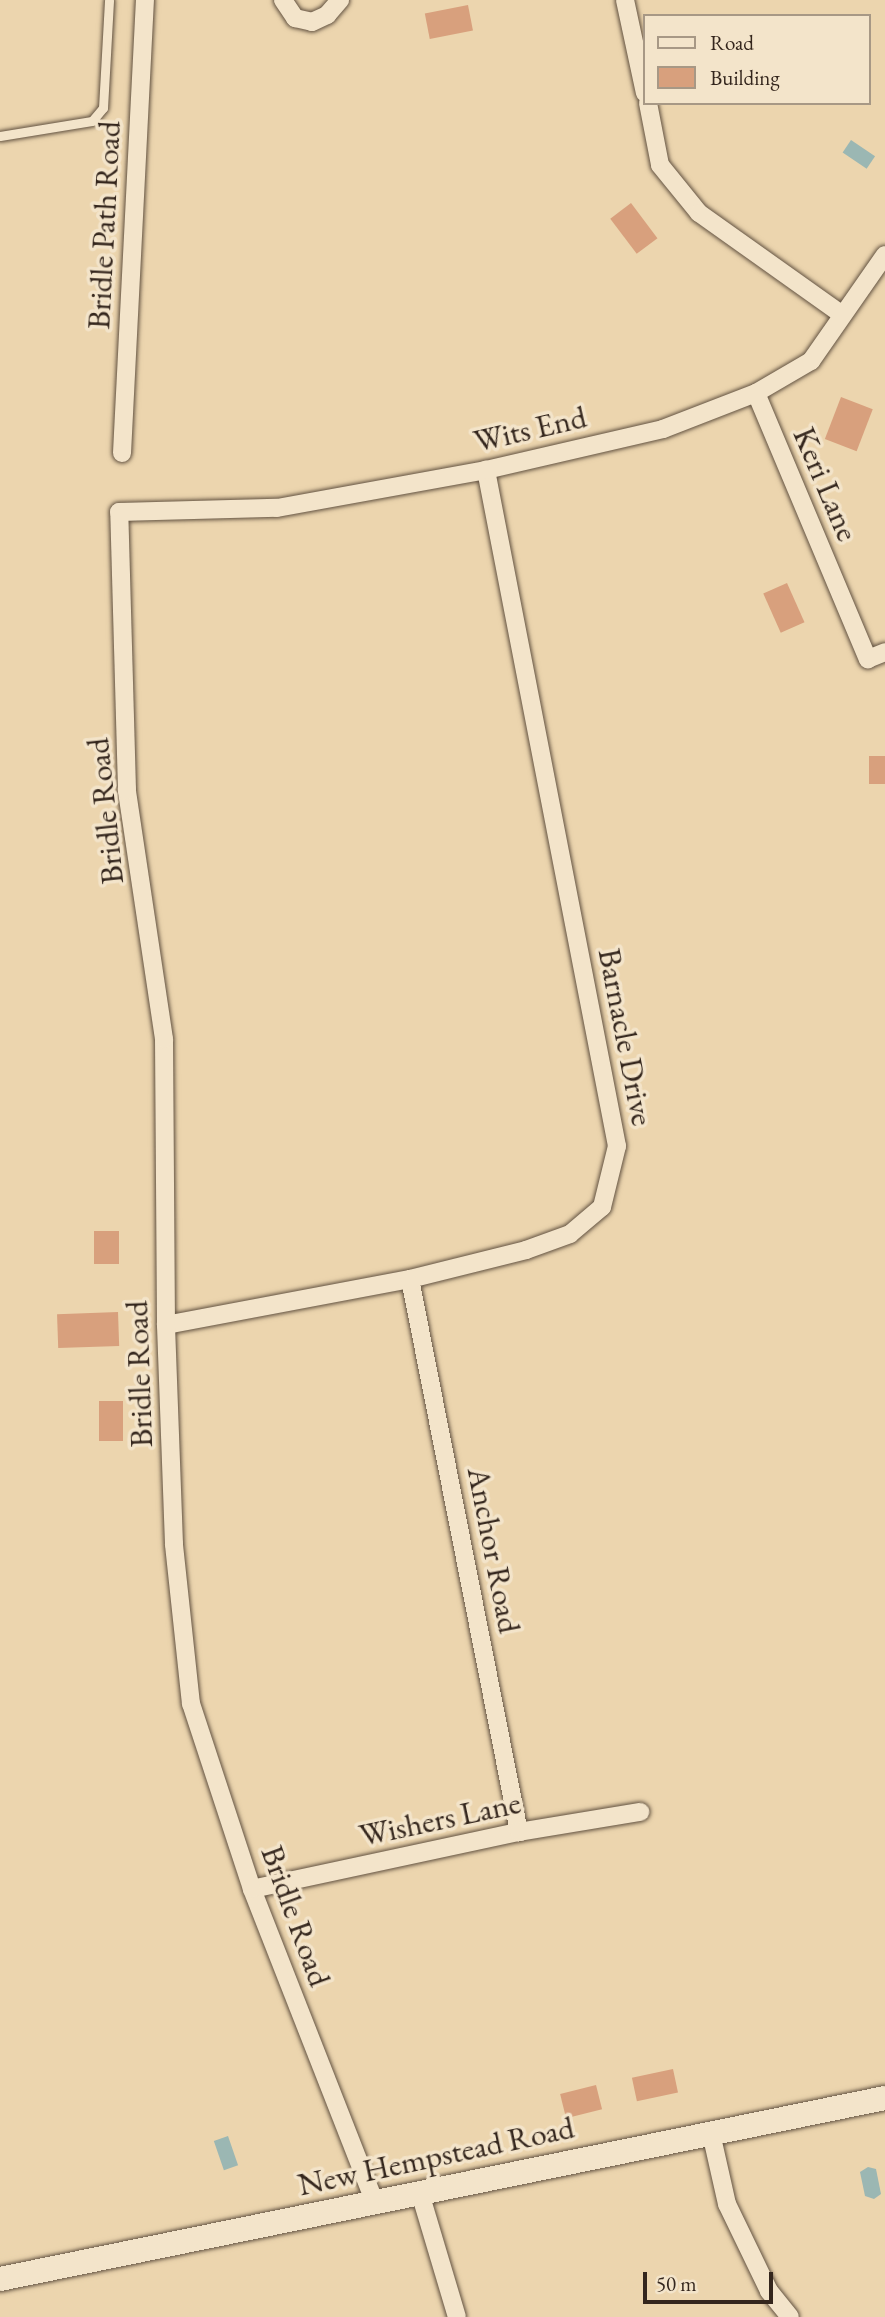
<!DOCTYPE html>
<style>
body{margin:0}
#map{position:relative;width:885px;height:2317px;overflow:hidden;background:#ecd5ae;font-family:"EB Garamond",serif}
div>[style]{position:absolute}
.water>*{inset:0;background:#9bb7b3;transform-origin:0 0}
.building>*{inset:0;background:#d8a07d;transform-origin:0 0}
.roads{filter:drop-shadow(0 0 2px #625241) drop-shadow(0 0 2px #625241)}
.lane>*{height:9px;margin:-4.5px;padding:0 4.5px;transform-origin:4.5px;border-radius:4.5px;background:#f3e4ca}
.street>*{height:18px;margin:-9px;padding:0 9px;transform-origin:9px;border-radius:9px;background:#f3e4ca}
.secondary>*{height:24px;margin:-12px;padding:0 12px;transform-origin:12px;border-radius:12px;background:#f3e4ca}
span{translate:-50% -50%;white-space:nowrap;text-align:center;line-height:1.15;-webkit-text-stroke:7px #f3e4ca;paint-order:stroke}
.street-label{font-size:32px;color:#34261d}
.legend{position:absolute;left:643px;top:14px;width:228px;height:91px;box-sizing:border-box;background:#f3e4ca;border:2px solid #a79885;margin:0;padding:9px 12px;list-style:none;font-size:21px;color:#34261d}
.legend li{display:flex;align-items:center;gap:14px;height:35px}
.legend b{width:35px;border:2px solid #a79885}
.scale{position:absolute;left:643px;top:2272px;width:130px;height:32px;box-sizing:border-box;border:4px solid #34261d;border-top:0;padding-left:9px;font-size:21px;line-height:24px;white-space:nowrap;color:#34261d;-webkit-text-stroke:5px #f3e4ca;paint-order:stroke}
</style>
<div id="map">
<div class="water">
<div style="left:851px;top:140px;width:29px;height:15px;rotate:34deg"></div>
<div style="left:228px;top:2136px;width:31px;height:15px;rotate:71deg"></div>
<div style="clip-path:polygon(868px 2167px,876px 2169px,881px 2194px,874px 2199px,865px 2196px,860px 2172px)"></div>
</div>
<div class="building">
<div style="left:468px;top:5px;width:26px;height:44px;rotate:79deg"></div>
<div style="left:631px;top:203px;width:44px;height:26px;rotate:53deg"></div>
<div style="left:841px;top:397px;width:34px;height:45px;rotate:21deg"></div>
<div style="left:787px;top:583px;width:43px;height:26px;rotate:66deg"></div>
<div style="left:885px;top:756px;width:28px;height:16px;rotate:90deg"></div>
<div style="left:119px;top:1231px;width:33px;height:25px;rotate:90deg"></div>
<div style="left:118px;top:1312px;width:34px;height:61px;rotate:88deg"></div>
<div style="left:99px;top:1401px;width:24px;height:40px"></div>
<div style="left:673px;top:2069px;width:24px;height:42px;rotate:78deg"></div>
<div style="left:596px;top:2085px;width:25px;height:37px;rotate:76deg"></div>
</div>
<div class="roads">
<div class="lane">
<div style="left:0;top:136px;width:93px;rotate:-9.3deg"></div>
<div style="left:92px;top:121px;width:17px;rotate:-50deg"></div>
<div style="left:103px;top:108px;width:108px;rotate:-86.8deg"></div>
</div>
<div class="street">
<div style="left:283px;top:0;width:22px;rotate:56deg"></div>
<div style="left:295px;top:18px;width:17px;rotate:13deg"></div>
<div style="left:312px;top:22px;width:17px;rotate:-25deg"></div>
<div style="left:327px;top:15px;width:20px;rotate:-49deg"></div>
<div style="left:625px;top:0;width:95px;rotate:77.9deg"></div>
<div style="left:648px;top:103px;width:63px;rotate:79deg"></div>
<div style="left:660px;top:165px;width:62px;rotate:50.9deg"></div>
<div style="left:699px;top:213px;width:174px;rotate:35.4deg"></div>
<div style="left:756px;top:393px;width:289px;rotate:67.2deg"></div>
<div style="left:868px;top:659px;width:18px;rotate:-22deg"></div>
<div style="left:122px;top:453px;width:454px;rotate:-87.1deg"></div>
<div style="left:410px;top:1279px;width:564px;rotate:78.85deg"></div>
<div style="left:166px;top:1325px;width:248px;rotate:-10.7deg"></div>
<div style="left:410px;top:1279px;width:120px;rotate:-14deg"></div>
<div style="left:526px;top:1250px;width:47px;rotate:-20deg"></div>
<div style="left:570px;top:1234px;width:42px;rotate:-40.2deg"></div>
<div style="left:602px;top:1207px;width:63px;rotate:-76.2deg"></div>
<div style="left:617px;top:1146px;width:689px;rotate:-100.97deg"></div>
<div style="left:252px;top:1889px;width:273px;rotate:-12.1deg"></div>
<div style="left:519px;top:1832px;width:123px;rotate:-9.4deg"></div>
<div style="left:711px;top:2133px;width:73px;rotate:77.3deg"></div>
<div style="left:727px;top:2204px;width:97px;rotate:64.2deg"></div>
<div style="left:769px;top:2291px;width:33px;rotate:51deg"></div>
<div style="left:420px;top:2193px;width:129px;rotate:73.4deg"></div>
<div style="left:375px;top:2203px;width:337px;rotate:-111.4deg"></div>
<div style="left:252px;top:1889px;width:195px;rotate:-108.2deg"></div>
<div style="left:191px;top:1704px;width:161px;rotate:-96.1deg"></div>
<div style="left:174px;top:1544px;width:219px;rotate:-92.1deg"></div>
<div style="left:166px;top:1325px;width:286px;rotate:-90.4deg"></div>
<div style="left:164px;top:1039px;width:252px;rotate:-98.5deg"></div>
<div style="left:127px;top:790px;width:278px;rotate:-91.6deg"></div>
<div style="left:119px;top:512px;width:158px;rotate:-1.5deg"></div>
<div style="left:277px;top:508px;width:212px;rotate:-10.3deg"></div>
<div style="left:486px;top:470px;width:182px;rotate:-13deg"></div>
<div style="left:663px;top:429px;width:100px;rotate:-21.2deg"></div>
<div style="left:756px;top:393px;width:64px;rotate:-30.2deg"></div>
<div style="left:811px;top:361px;width:129px;rotate:-55.1deg"></div>
</div>
<div class="secondary">
<div style="left:0;top:2279px;width:903px;rotate:-11.56deg"></div>
</div>
</div>
<div class="street-label">
<span style="left:104px;top:225px;rotate:-87deg">Bridle Path Road</span>
<span style="left:530px;top:429px;rotate:-13deg">Wits End</span>
<span style="left:826px;top:484px;rotate:67deg">Keri Lane</span>
<span style="left:105px;top:811px;rotate:-96deg">Bridle Road</span>
<span style="left:626px;top:1037px;rotate:79deg">Barnacle Drive</span>
<span style="left:139px;top:1374px;rotate:-92deg">Bridle Road</span>
<span style="left:494px;top:1550px;rotate:79deg">Anchor Road</span>
<span style="left:440px;top:1819px;rotate:-12deg">Wishers Lane</span>
<span style="left:296px;top:1916px;rotate:70deg">Bridle Road</span>
<span style="left:436px;top:2156px;rotate:-12deg">New Hempstead Road</span>
</div>
<ul class="legend">
<li><b style="height:9px;background:#f3e4ca"></b>Road</li>
<li><b style="height:19px;background:#d8a07d"></b>Building</li>
</ul>
<div class="scale">50 m</div>
</div>
